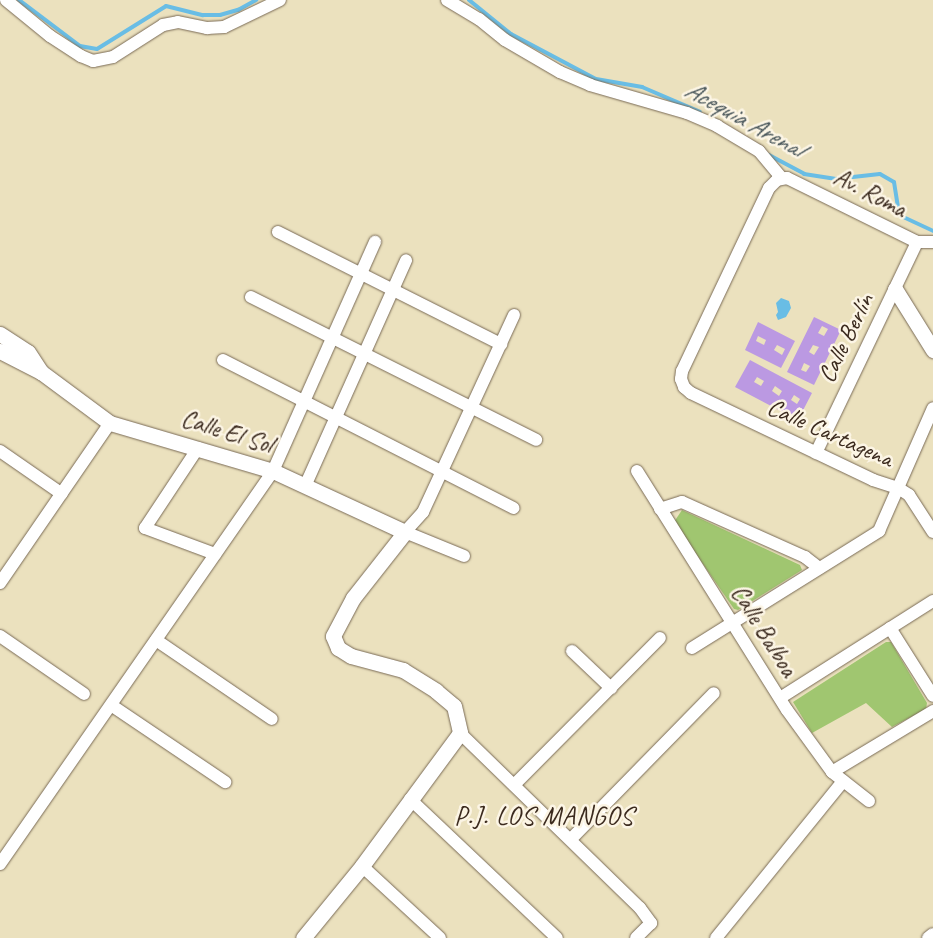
<!DOCTYPE html>
<meta charset="utf-8">
<style>
body{margin:0}
#map{position:relative;width:933px;height:938px;overflow:hidden;background:#ebe1be;font-family:Caveat,sans-serif}
div>[style]{position:absolute}
.green>*{inset:0;background:#a0c670}
.water>*{inset:0;background:#69bde5}
.stream>*{height:4px;margin:-2px;padding:0 2px;transform-origin:2px;border-radius:2px;background:#69bde5}
.building>*{inset:0;background:#bb99e2}
.roads{filter:drop-shadow(0 0 1px #796a56) drop-shadow(0 0 1px #796a56)}
.minor>*{height:12px;margin:-6px;padding:0 6px;transform-origin:6px;border-radius:6px;background:#fff}
.tertiary>*{height:15px;margin:-7.5px;padding:0 7.5px;transform-origin:7.5px;border-radius:7.5px;background:#fff}
span{translate:-50% -50%;white-space:nowrap;text-align:center;line-height:1.15;-webkit-text-stroke:5px #fcf5e5;paint-order:stroke}
.street-label{font-size:25px;color:#3b2a1e}
.water-label{font-size:26px;color:#49565a;font-style:italic}
.neighbourhood-label{font-size:26px;color:#3b2a1e;letter-spacing:1px}
</style>
<div id="map">
<div class="green">
<div style="clip-path:polygon(682px 510px,800px 565px,802px 570px,738px 610px,734px 609px,674px 522px)"></div>
<div style="clip-path:polygon(886px 642px,891px 642px,927px 703px,926px 709px,892px 727px,866px 703px,812px 733px,793px 702px)"></div>
</div>
<div class="water">
<div style="clip-path:polygon(781px 298px,789px 301px,791px 308px,786px 317px,778px 320px,776px 315px,778px 312px,776px 303px)"></div>
</div>
<div class="stream">
<div style="left:19px;top:0;width:76px;rotate:37deg"></div>
<div style="left:80px;top:46px;width:17px;rotate:10deg"></div>
<div style="left:97px;top:49px;width:81px;rotate:-31.9deg"></div>
<div style="left:166px;top:6px;width:38px;rotate:14deg"></div>
<div style="left:203px;top:15px;width:17px"></div>
<div style="left:220px;top:15px;width:19px;rotate:-16deg"></div>
<div style="left:238px;top:10px;width:21px;rotate:-29deg"></div>
<div style="left:469px;top:0;width:54px;rotate:39deg"></div>
<div style="left:511px;top:34px;width:96px;rotate:27.9deg"></div>
<div style="left:596px;top:79px;width:47px;rotate:9.9deg"></div>
<div style="left:642px;top:87px;width:63px;rotate:23.3deg"></div>
<div style="left:769px;top:155px;width:40px;rotate:28deg"></div>
<div style="left:804px;top:174px;width:31px;rotate:9deg"></div>
<div style="left:835px;top:179px;width:45px;rotate:-6.3deg"></div>
<div style="left:880px;top:174px;width:16px;rotate:30deg"></div>
<div style="left:894px;top:182px;width:33px;rotate:81deg"></div>
<div style="left:899px;top:215px;width:38px;rotate:25deg"></div>
</div>
<div class="building">
<div style="clip-path:polygon(evenodd,814px 317px,841px 330px,814px 385px,787px 372px,814px 317px,822px 326px,828px 329px,824px 336px,818px 333px,822px 326px,814px 317px,813px 345px,819px 347px,814px 355px,809px 352px,813px 345px,814px 317px,804px 363px,810px 366px,806px 372px,801px 370px,804px 363px)"></div>
<div style="clip-path:polygon(evenodd,758px 322px,795px 341px,781px 368px,745px 350px,758px 322px,758px 336px,766px 340px,764px 345px,756px 341px,758px 336px,758px 322px,777px 345px,785px 349px,782px 355px,774px 350px,777px 345px)"></div>
<div style="clip-path:polygon(evenodd,750px 360px,812px 393px,798px 420px,735px 387px,750px 360px,757px 377px,764px 381px,761px 386px,754px 382px,757px 377px,750px 360px,775px 386px,782px 391px,779px 396px,772px 391px,775px 386px,750px 360px,794px 395px,800px 399px,797px 404px,791px 400px,794px 395px)"></div>
</div>
<div class="roads">
<div class="minor">
<div style="left:6px;top:0;width:57px;rotate:39.3deg"></div>
<div style="left:50px;top:36px;width:37px;rotate:33deg"></div>
<div style="left:81px;top:56px;width:13px;rotate:23deg"></div>
<div style="left:93px;top:61px;width:20px;rotate:-11deg"></div>
<div style="left:113px;top:57px;width:59px;rotate:-32.6deg"></div>
<div style="left:163px;top:25px;width:15px;rotate:-11deg"></div>
<div style="left:178px;top:22px;width:30px;rotate:12deg"></div>
<div style="left:207px;top:28px;width:17px;rotate:-3deg"></div>
<div style="left:224px;top:27px;width:62px;rotate:-25.7deg"></div>
<div style="left:447px;top:0;width:37px;rotate:31deg"></div>
<div style="left:479px;top:19px;width:33px;rotate:39deg"></div>
<div style="left:505px;top:40px;width:64px;rotate:30.2deg"></div>
<div style="left:560px;top:72px;width:33px;rotate:23deg"></div>
<div style="left:590px;top:85px;width:101px;rotate:16.1deg"></div>
<div style="left:687px;top:113px;width:33px;rotate:23deg"></div>
<div style="left:717px;top:126px;width:49px;rotate:30.8deg"></div>
<div style="left:759px;top:151px;width:35px;rotate:50deg"></div>
<div style="left:278px;top:232px;width:250px;rotate:26.7deg"></div>
<div style="left:933px;top:242px;width:16px;rotate:180deg"></div>
<div style="left:917px;top:242px;width:145px;rotate:-153.8deg"></div>
<div style="left:787px;top:178px;width:10px;rotate:169deg"></div>
<div style="left:777px;top:180px;width:11px;rotate:135deg"></div>
<div style="left:769px;top:188px;width:203px;rotate:115.4deg"></div>
<div style="left:682px;top:371px;width:8px;rotate:97deg"></div>
<div style="left:681px;top:379px;width:9px;rotate:69deg"></div>
<div style="left:684px;top:387px;width:9px;rotate:41deg"></div>
<div style="left:691px;top:393px;width:202px;rotate:25.5deg"></div>
<div style="left:873px;top:480px;width:26px;rotate:18deg"></div>
<div style="left:898px;top:488px;width:13px;rotate:32deg"></div>
<div style="left:909px;top:495px;width:44px;rotate:57deg"></div>
<div style="left:251px;top:297px;width:319px;rotate:26.6deg"></div>
<div style="left:223px;top:360px;width:326px;rotate:27deg"></div>
<div style="left:198px;top:448px;width:96px;rotate:123.5deg"></div>
<div style="left:145px;top:528px;width:75px;rotate:20.4deg"></div>
<div style="left:0;top:451px;width:75px;rotate:34.7deg"></div>
<div style="left:816px;top:453px;width:234px;rotate:-64.4deg"></div>
<div style="left:637px;top:471px;width:282px;rotate:57.9deg"></div>
<div style="left:787px;top:710px;width:77px;rotate:54deg"></div>
<div style="left:832px;top:772px;width:47px;rotate:38.1deg"></div>
<div style="left:306px;top:484px;width:245px;rotate:-65.9deg"></div>
<div style="left:660px;top:509px;width:23px;rotate:-18deg"></div>
<div style="left:682px;top:502px;width:135px;rotate:24.1deg"></div>
<div style="left:805px;top:557px;width:18px;rotate:38deg"></div>
<div style="left:464px;top:556px;width:64px;rotate:-157.9deg"></div>
<div style="left:405px;top:532px;width:27px;rotate:-48deg"></div>
<div style="left:423px;top:512px;width:217px;rotate:-65.2deg"></div>
<div style="left:0;top:583px;width:194px;rotate:-55.5deg"></div>
<div style="left:890px;top:628px;width:80px;rotate:57.7deg"></div>
<div style="left:0;top:636px;width:102px;rotate:34.6deg"></div>
<div style="left:156px;top:640px;width:140px;rotate:34.3deg"></div>
<div style="left:692px;top:648px;width:221px;rotate:-32deg"></div>
<div style="left:879px;top:531px;width:134px;rotate:-66.3deg"></div>
<div style="left:572px;top:651px;width:54px;rotate:43.5deg"></div>
<div style="left:780px;top:698px;width:181px;rotate:-32.4deg"></div>
<div style="left:111px;top:705px;width:138px;rotate:34deg"></div>
<div style="left:460px;top:733px;width:251px;rotate:44.2deg"></div>
<div style="left:640px;top:908px;width:19px;rotate:54deg"></div>
<div style="left:651px;top:923px;width:21px;rotate:135deg"></div>
<div style="left:832px;top:772px;width:118px;rotate:-31.1deg"></div>
<div style="left:514px;top:785px;width:207px;rotate:-45.2deg"></div>
<div style="left:410px;top:799px;width:202px;rotate:43.4deg"></div>
<div style="left:571px;top:839px;width:204px;rotate:-45.6deg"></div>
<div style="left:0;top:864px;width:479px;rotate:-55.2deg"></div>
<div style="left:273px;top:471px;width:251px;rotate:-66deg"></div>
<div style="left:362px;top:866px;width:106px;rotate:42.7deg"></div>
<div style="left:716px;top:938px;width:202px;rotate:-51deg"></div>
<div style="left:928px;top:938px;width:6px;rotate:-39deg"></div>
</div>
<div class="tertiary">
<div style="left:895px;top:289px;width:72px;rotate:58.1deg"></div>
<div style="left:0;top:334px;width:33px;rotate:33deg"></div>
<div style="left:28px;top:352px;width:24px;rotate:57deg"></div>
<div style="left:0;top:351px;width:46px;rotate:27.1deg"></div>
<div style="left:41px;top:372px;width:86px;rotate:36.5deg"></div>
<div style="left:110px;top:423px;width:170px;rotate:16.4deg"></div>
<div style="left:273px;top:471px;width:145px;rotate:24.8deg"></div>
<div style="left:405px;top:532px;width:84px;rotate:128.2deg"></div>
<div style="left:353px;top:598px;width:43px;rotate:117.8deg"></div>
<div style="left:333px;top:636px;width:13px;rotate:67deg"></div>
<div style="left:338px;top:648px;width:15px;rotate:32deg"></div>
<div style="left:351px;top:656px;width:54px;rotate:15.1deg"></div>
<div style="left:403px;top:670px;width:39px;rotate:32deg"></div>
<div style="left:436px;top:691px;width:23px;rotate:40deg"></div>
<div style="left:454px;top:706px;width:28px;rotate:77deg"></div>
<div style="left:460px;top:733px;width:165px;rotate:126.4deg"></div>
<div style="left:362px;top:866px;width:93px;rotate:129.3deg"></div>
</div>
</div>
<div class="street-label">
<span style="left:870px;top:193px;rotate:27deg">Av. Roma</span>
<span style="left:846px;top:338px;rotate:-64deg">Calle Berlín</span>
<span style="left:227px;top:432px;rotate:17deg">Calle El Sol</span>
<span style="left:830px;top:433px;rotate:24deg">Calle Cartagena</span>
<span style="left:764px;top:631px;rotate:58deg">Calle Balboa</span>
</div>
<div class="water-label">
<span style="left:744px;top:119px;rotate:29deg">Acequia Arenal</span>
</div>
<div class="neighbourhood-label">
<span style="left:544px;top:816px">P.J. LOS MANGOS</span>
</div>
</div>
